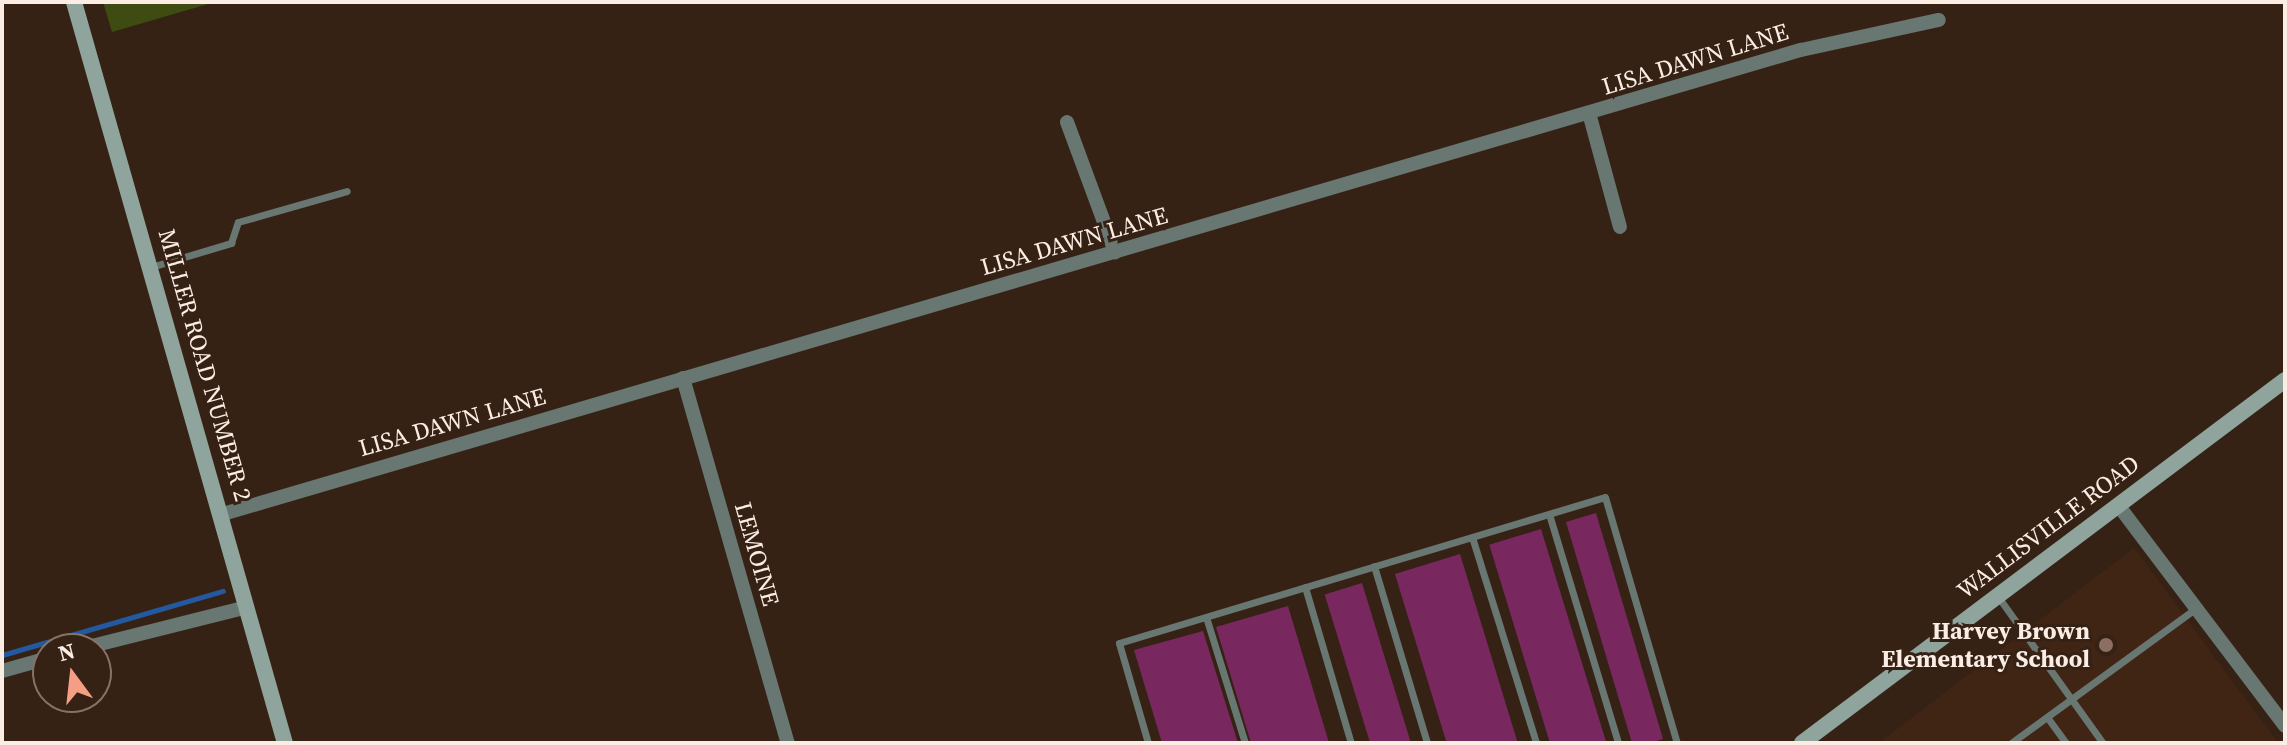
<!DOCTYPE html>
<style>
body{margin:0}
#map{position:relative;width:2287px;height:745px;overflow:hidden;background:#362215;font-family:"Source Serif 4",serif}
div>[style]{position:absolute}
.built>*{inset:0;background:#402514}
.green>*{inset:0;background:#3f4c11}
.stream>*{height:5px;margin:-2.5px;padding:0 2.5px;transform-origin:2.5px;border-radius:2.5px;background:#2359a1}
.building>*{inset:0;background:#79285f;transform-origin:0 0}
.service>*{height:7px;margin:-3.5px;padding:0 3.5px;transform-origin:3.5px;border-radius:3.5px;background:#697772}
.minor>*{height:14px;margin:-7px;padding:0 7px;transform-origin:7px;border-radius:7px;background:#697772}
.secondary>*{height:16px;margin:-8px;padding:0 8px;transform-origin:8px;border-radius:8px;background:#8fa49d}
.dots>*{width:22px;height:22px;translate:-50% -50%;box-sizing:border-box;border:4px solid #362215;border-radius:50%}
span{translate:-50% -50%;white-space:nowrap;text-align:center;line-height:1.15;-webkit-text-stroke:6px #362215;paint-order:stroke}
.street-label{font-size:24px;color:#fbede4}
.poi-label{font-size:24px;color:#fbede4;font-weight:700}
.right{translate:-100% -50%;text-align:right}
.frame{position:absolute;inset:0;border:4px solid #fbede4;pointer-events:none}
.north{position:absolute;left:32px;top:633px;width:80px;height:80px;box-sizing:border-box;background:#362215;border:2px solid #857368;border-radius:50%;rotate:345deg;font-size:22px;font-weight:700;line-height:32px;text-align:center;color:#fbede4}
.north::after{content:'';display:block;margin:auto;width:28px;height:36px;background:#f49e86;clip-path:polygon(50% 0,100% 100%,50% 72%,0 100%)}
</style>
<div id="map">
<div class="built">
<div style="clip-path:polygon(2134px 548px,2278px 743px,1879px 743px)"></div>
</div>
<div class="green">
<div style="clip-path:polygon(103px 2px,215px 2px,112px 32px)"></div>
</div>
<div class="stream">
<div style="left:2px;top:655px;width:230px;rotate:-16.2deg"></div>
</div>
<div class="building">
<div style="clip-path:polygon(1596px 513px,1663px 739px,1650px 743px,1632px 743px,1566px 522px)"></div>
<div style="left:1541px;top:529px;width:223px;height:54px;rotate:73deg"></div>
<div style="left:1460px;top:554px;width:197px;height:68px;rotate:73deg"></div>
<div style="left:1362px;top:583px;width:167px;height:39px;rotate:73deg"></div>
<div style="clip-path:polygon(1288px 606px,1329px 743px,1251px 743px,1216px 627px)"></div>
<div style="clip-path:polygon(1203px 631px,1238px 743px,1162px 743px,1134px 650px)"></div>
</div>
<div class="service">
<div style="left:151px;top:267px;width:84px;rotate:-16.7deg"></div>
<div style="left:231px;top:243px;width:22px;rotate:-72deg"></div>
<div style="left:238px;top:222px;width:113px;rotate:-15.9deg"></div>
<div style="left:1549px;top:514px;width:239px;rotate:73.2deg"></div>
<div style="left:1472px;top:537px;width:216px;rotate:72.7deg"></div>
<div style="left:1374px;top:566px;width:185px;rotate:73.3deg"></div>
<div style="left:1305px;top:587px;width:163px;rotate:73.6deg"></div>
<div style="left:1999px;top:598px;width:178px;rotate:54.4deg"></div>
<div style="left:1206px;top:617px;width:132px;rotate:72.8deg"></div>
<div style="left:2047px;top:717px;width:32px;rotate:54deg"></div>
<div style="left:1148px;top:743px;width:104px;rotate:-106.2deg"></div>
<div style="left:1119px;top:643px;width:507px;rotate:-16.72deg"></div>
<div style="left:1605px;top:497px;width:256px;rotate:73.7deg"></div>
<div style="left:2011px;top:743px;width:229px;rotate:-36.1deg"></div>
</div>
<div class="minor">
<div style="left:1589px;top:113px;width:118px;rotate:74.8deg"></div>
<div style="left:1067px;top:122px;width:139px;rotate:69.7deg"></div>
<div style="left:683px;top:378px;width:380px;rotate:74deg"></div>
<div style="left:2118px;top:505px;width:277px;rotate:52.9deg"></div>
<div style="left:223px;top:514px;width:1645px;rotate:-16.39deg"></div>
<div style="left:1801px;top:50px;width:141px;rotate:-12.3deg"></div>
<div style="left:80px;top:649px;width:172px;rotate:-14.1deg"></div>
<div style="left:2px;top:671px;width:48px;rotate:-15.8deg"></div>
</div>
<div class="secondary">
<div style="left:74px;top:2px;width:770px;rotate:74.11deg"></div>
<div style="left:1802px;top:743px;width:604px;rotate:-36.93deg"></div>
</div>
<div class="dots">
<div style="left:2106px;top:645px;background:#8d6e63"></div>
</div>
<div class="street-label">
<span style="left:1695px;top:59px;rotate:-17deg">LISA DAWN LANE</span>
<span style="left:1074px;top:241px;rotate:-16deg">LISA DAWN LANE</span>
<span style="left:205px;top:365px;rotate:74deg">MILLER ROAD NUMBER 2</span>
<span style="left:452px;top:422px;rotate:-16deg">LISA DAWN LANE</span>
<span style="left:2048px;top:527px;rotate:-37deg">WALLISVILLE ROAD</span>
<span style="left:757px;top:554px;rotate:74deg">LEMOINE</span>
</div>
<div class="poi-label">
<span class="right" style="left:2090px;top:645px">Harvey Brown<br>Elementary School</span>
</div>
<div class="frame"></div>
<div class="north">N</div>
</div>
